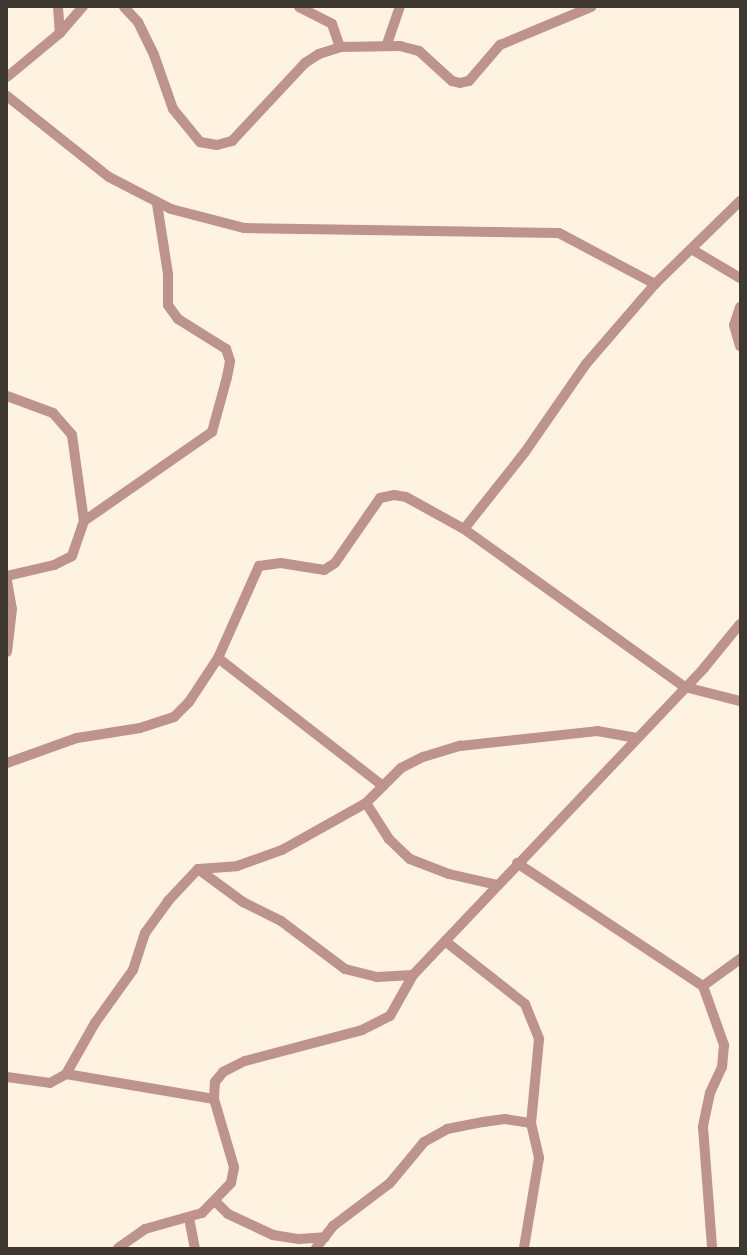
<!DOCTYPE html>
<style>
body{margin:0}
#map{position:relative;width:747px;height:1255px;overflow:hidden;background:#fef3e0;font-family:Manrope,sans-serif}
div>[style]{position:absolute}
.minor>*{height:10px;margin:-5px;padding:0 5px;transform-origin:5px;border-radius:5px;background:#be928d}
span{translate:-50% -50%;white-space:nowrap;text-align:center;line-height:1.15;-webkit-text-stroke:3.5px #fff;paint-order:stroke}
.frame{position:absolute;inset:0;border:8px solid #3e3930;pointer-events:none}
</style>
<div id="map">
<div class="minor">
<div style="left:58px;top:7px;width:26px;rotate:86deg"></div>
<div style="left:124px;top:7px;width:21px;rotate:47deg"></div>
<div style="left:138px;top:22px;width:37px;rotate:64deg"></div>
<div style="left:154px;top:55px;width:57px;rotate:70.6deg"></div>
<div style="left:173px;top:109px;width:43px;rotate:50.7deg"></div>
<div style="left:200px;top:142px;width:17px;rotate:10deg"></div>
<div style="left:217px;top:145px;width:16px;rotate:-15deg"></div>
<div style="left:232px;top:141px;width:107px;rotate:-46.9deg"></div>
<div style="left:305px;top:63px;width:17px;rotate:-33deg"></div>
<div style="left:319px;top:54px;width:22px;rotate:-18deg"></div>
<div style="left:340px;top:47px;width:60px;rotate:-1deg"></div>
<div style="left:400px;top:46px;width:20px;rotate:15deg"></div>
<div style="left:419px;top:51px;width:45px;rotate:42.3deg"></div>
<div style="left:452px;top:81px;width:8px;rotate:14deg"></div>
<div style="left:460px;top:83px;width:9px;rotate:-13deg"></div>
<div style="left:469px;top:81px;width:48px;rotate:-49.3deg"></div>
<div style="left:500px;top:45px;width:99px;rotate:-22.7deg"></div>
<div style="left:299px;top:7px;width:37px;rotate:27deg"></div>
<div style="left:332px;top:24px;width:24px;rotate:71deg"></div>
<div style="left:387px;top:44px;width:39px;rotate:-71deg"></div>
<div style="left:7px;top:77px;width:69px;rotate:-39.7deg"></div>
<div style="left:60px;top:33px;width:35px;rotate:-49deg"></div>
<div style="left:7px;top:96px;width:130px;rotate:38.5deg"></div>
<div style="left:109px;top:177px;width:70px;rotate:27.3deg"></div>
<div style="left:171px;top:209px;width:75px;rotate:14.6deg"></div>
<div style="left:244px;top:228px;width:315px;rotate:0.9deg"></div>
<div style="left:559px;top:233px;width:109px;rotate:28deg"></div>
<div style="left:693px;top:250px;width:55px;rotate:30.8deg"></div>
<div style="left:740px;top:307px;width:19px;rotate:108deg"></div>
<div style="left:734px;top:325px;width:22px;rotate:74deg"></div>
<div style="left:7px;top:396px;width:49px;rotate:20.3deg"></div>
<div style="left:53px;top:413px;width:29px;rotate:49deg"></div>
<div style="left:72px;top:435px;width:87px;rotate:82.1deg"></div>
<div style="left:84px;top:521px;width:37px;rotate:109deg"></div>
<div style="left:72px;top:556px;width:20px;rotate:153deg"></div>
<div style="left:54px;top:565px;width:48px;rotate:166.8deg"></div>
<div style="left:84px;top:521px;width:156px;rotate:-34.8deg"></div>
<div style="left:212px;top:432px;width:57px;rotate:-74.7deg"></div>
<div style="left:227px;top:377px;width:16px;rotate:-79deg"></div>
<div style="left:230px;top:361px;width:13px;rotate:-108deg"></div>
<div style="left:226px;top:349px;width:57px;rotate:-148deg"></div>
<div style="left:178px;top:319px;width:17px;rotate:-126deg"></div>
<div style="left:168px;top:305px;width:31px;rotate:-90deg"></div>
<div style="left:168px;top:274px;width:71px;rotate:-98.9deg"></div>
<div style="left:464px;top:529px;width:98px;rotate:-51.6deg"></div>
<div style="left:525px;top:452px;width:107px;rotate:-55.3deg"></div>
<div style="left:586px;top:364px;width:106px;rotate:-49.2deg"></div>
<div style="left:655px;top:284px;width:119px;rotate:-44.3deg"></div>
<div style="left:7px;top:581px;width:28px;rotate:80deg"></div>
<div style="left:12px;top:609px;width:43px;rotate:96.6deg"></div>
<div style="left:218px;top:658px;width:209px;rotate:37.8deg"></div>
<div style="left:7px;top:763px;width:74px;rotate:-19.7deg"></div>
<div style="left:77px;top:738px;width:64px;rotate:-9deg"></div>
<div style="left:140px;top:728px;width:36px;rotate:-18deg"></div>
<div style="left:174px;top:717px;width:21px;rotate:-45deg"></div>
<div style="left:189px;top:702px;width:53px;rotate:-56.6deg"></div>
<div style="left:218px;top:658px;width:101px;rotate:-66deg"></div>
<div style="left:259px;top:566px;width:22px;rotate:-8deg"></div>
<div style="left:281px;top:563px;width:44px;rotate:9.2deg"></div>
<div style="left:324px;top:570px;width:13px;rotate:-32deg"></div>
<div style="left:335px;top:563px;width:79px;rotate:-55.3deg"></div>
<div style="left:380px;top:498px;width:14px;rotate:-12deg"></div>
<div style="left:394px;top:495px;width:12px;rotate:9deg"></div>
<div style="left:406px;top:497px;width:66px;rotate:28.9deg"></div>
<div style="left:464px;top:529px;width:272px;rotate:35.6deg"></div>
<div style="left:685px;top:687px;width:57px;rotate:14.3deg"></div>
<div style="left:366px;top:803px;width:43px;rotate:57.4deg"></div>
<div style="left:389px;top:839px;width:29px;rotate:44deg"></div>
<div style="left:410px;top:859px;width:42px;rotate:21deg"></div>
<div style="left:449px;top:874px;width:49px;rotate:12.9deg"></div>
<div style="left:517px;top:863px;width:223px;rotate:33.5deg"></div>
<div style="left:703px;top:986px;width:63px;rotate:70.4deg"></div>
<div style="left:724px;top:1045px;width:22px;rotate:95deg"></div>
<div style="left:722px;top:1067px;width:29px;rotate:115deg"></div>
<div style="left:710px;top:1093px;width:35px;rotate:102deg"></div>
<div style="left:703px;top:1127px;width:121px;rotate:85.7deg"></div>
<div style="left:198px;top:869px;width:56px;rotate:36.3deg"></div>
<div style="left:243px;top:902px;width:42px;rotate:26.6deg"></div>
<div style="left:281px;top:921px;width:80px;rotate:36.9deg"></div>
<div style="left:345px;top:969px;width:33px;rotate:14deg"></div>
<div style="left:377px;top:977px;width:36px;rotate:-3deg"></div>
<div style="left:445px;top:941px;width:102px;rotate:38.2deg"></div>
<div style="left:525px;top:1004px;width:38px;rotate:68deg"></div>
<div style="left:539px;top:1039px;width:84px;rotate:95.4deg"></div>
<div style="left:531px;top:1123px;width:36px;rotate:77deg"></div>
<div style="left:539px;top:1158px;width:91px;rotate:99.5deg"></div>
<div style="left:703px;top:986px;width:46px;rotate:-36.1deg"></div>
<div style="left:66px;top:1074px;width:150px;rotate:9.6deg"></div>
<div style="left:7px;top:1077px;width:43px;rotate:7.9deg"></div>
<div style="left:50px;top:1083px;width:18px;rotate:-29deg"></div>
<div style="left:66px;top:1074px;width:59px;rotate:-60.4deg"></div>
<div style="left:95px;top:1023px;width:65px;rotate:-54.4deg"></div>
<div style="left:133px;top:970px;width:39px;rotate:-72deg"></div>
<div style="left:145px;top:933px;width:39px;rotate:-54deg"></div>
<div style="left:168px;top:901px;width:44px;rotate:-46.8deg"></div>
<div style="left:198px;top:869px;width:39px;rotate:-4deg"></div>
<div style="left:237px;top:866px;width:48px;rotate:-19.6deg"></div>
<div style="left:282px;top:850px;width:96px;rotate:-29.2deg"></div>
<div style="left:366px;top:803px;width:49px;rotate:-45deg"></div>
<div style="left:401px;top:768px;width:25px;rotate:-27deg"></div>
<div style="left:423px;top:757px;width:39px;rotate:-17deg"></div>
<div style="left:460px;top:746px;width:138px;rotate:-6.2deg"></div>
<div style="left:597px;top:731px;width:39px;rotate:10deg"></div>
<div style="left:216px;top:1202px;width:17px;rotate:45deg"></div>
<div style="left:228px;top:1214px;width:50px;rotate:25deg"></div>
<div style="left:273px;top:1235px;width:26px;rotate:9deg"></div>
<div style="left:299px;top:1239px;width:26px;rotate:-4deg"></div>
<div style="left:189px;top:1218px;width:31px;rotate:79deg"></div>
<div style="left:118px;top:1248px;width:33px;rotate:-35deg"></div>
<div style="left:145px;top:1229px;width:59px;rotate:-15.7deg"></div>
<div style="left:202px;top:1213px;width:42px;rotate:-46deg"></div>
<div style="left:231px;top:1183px;width:16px;rotate:-79deg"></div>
<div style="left:234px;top:1167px;width:71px;rotate:-106.4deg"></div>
<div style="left:214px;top:1099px;width:17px;rotate:-87deg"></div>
<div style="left:215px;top:1082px;width:13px;rotate:-51deg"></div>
<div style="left:223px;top:1072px;width:25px;rotate:-27deg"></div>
<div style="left:245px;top:1061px;width:121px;rotate:-14.8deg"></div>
<div style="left:362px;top:1030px;width:31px;rotate:-27deg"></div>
<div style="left:390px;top:1016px;width:47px;rotate:-60.7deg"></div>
<div style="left:413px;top:975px;width:423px;rotate:-46.5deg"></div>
<div style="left:704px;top:668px;width:57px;rotate:-50.7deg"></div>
<div style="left:316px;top:1248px;width:28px;rotate:-52deg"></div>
<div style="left:333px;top:1226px;width:71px;rotate:-37deg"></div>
<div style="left:390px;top:1183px;width:53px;rotate:-50.3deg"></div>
<div style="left:424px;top:1142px;width:26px;rotate:-29deg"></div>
<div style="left:447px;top:1129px;width:37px;rotate:-11deg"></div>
<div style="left:483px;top:1122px;width:22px;rotate:-8deg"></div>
<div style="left:505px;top:1119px;width:26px;rotate:9deg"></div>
</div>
<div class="frame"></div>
</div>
